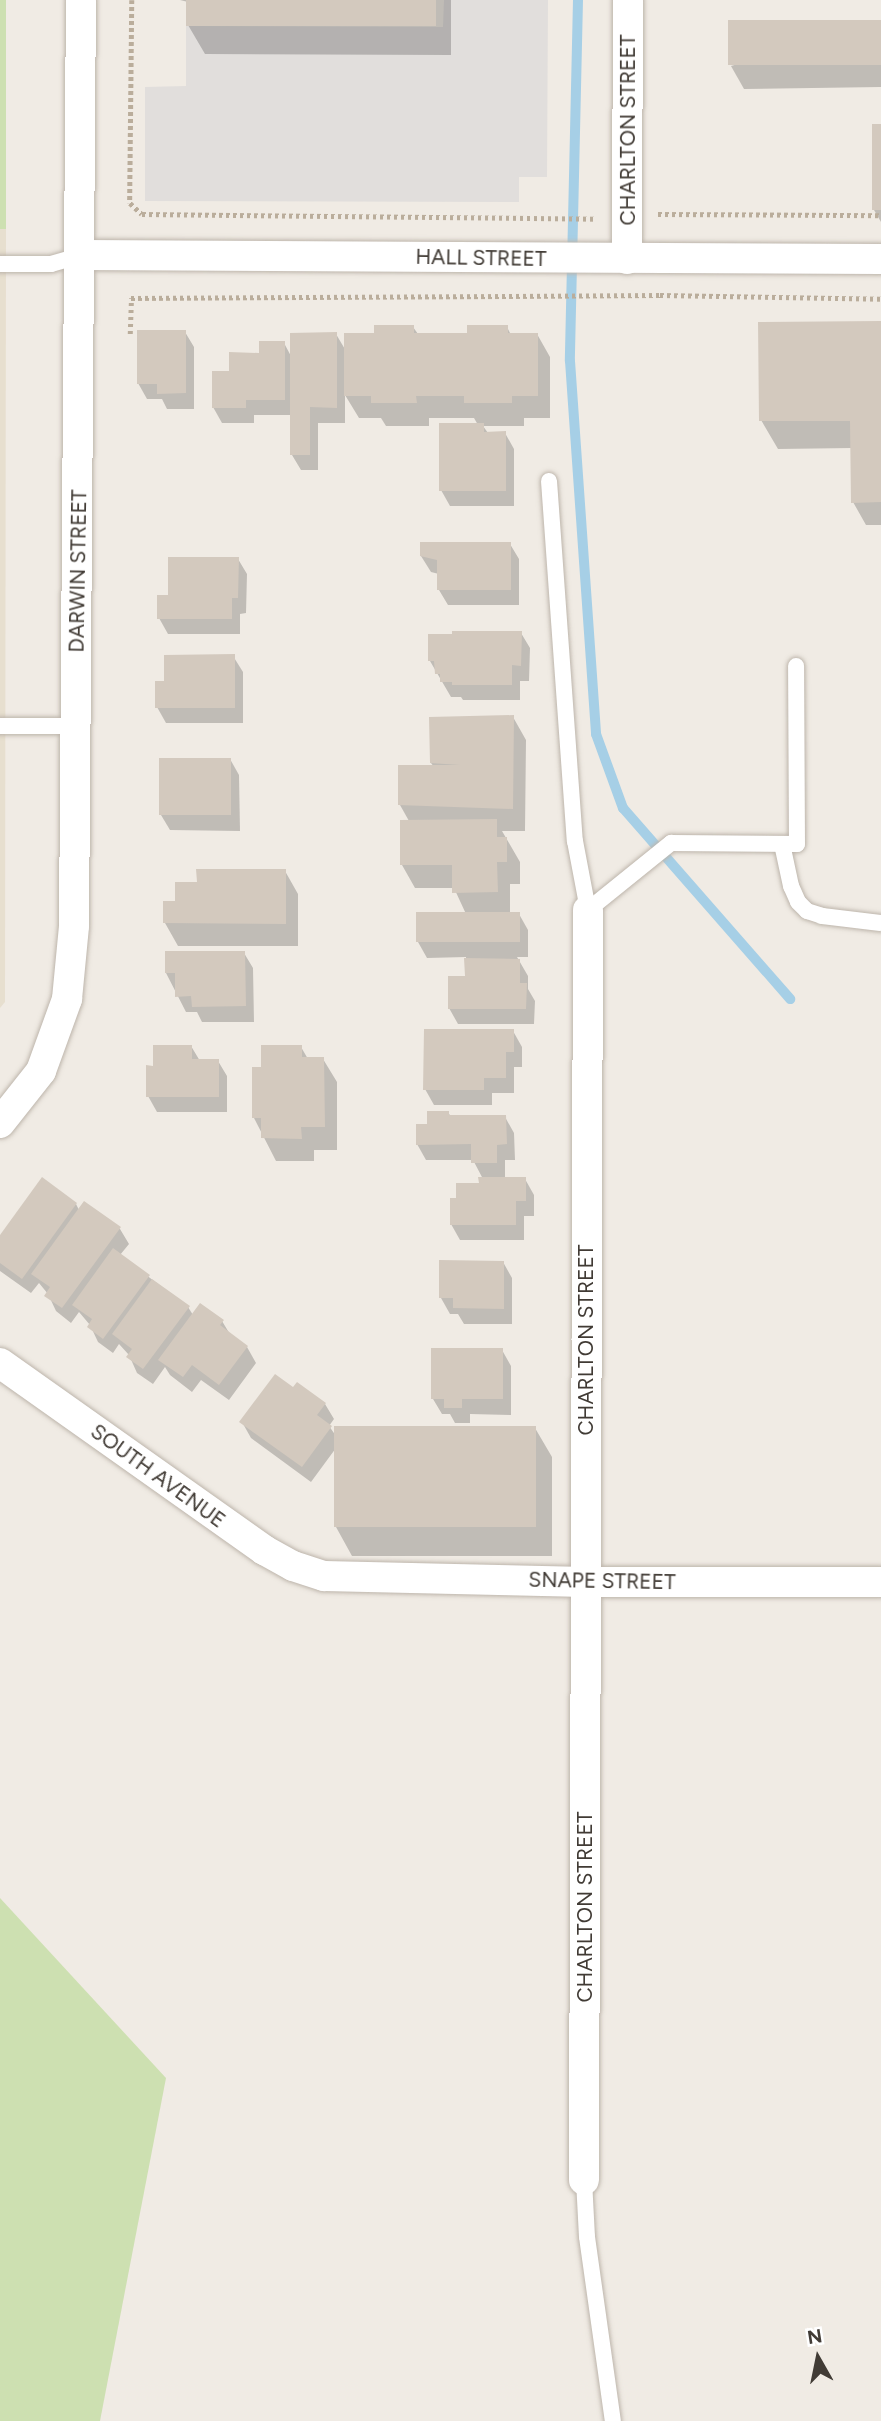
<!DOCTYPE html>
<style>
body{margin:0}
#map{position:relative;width:881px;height:2421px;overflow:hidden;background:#f0ebe4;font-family:Figtree,sans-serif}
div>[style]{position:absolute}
.education>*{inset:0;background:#e7dfcf}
.green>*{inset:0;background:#cde0b1;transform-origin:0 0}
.parking>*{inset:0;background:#e1dedc}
.shadow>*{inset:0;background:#0003}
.stream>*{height:10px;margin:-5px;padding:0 5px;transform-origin:5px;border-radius:5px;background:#a6cfe6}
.building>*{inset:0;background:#d3c9be;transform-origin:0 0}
.path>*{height:4.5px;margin-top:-2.25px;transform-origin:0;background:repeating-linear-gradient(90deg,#baad9b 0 3.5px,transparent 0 7px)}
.roads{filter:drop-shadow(0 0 2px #bdb5ab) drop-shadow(0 0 2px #bdb5ab)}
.service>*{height:16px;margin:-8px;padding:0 8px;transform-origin:8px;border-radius:8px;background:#fff}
.minor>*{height:30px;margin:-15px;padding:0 15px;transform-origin:15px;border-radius:15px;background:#fff}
span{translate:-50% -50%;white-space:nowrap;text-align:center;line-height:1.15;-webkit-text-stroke:7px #fff;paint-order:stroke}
.street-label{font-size:21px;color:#413b35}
.north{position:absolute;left:783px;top:2323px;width:70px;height:70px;-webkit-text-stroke:5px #fff;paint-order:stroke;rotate:351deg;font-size:19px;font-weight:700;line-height:28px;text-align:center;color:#413b35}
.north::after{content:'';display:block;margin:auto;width:24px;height:32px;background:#413b35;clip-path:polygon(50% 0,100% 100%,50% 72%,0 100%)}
</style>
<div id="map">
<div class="education">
<div style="clip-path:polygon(0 229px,6px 229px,5px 1002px,0 1008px)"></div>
</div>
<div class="green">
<div style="left:0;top:0;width:6px;height:229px"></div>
<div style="clip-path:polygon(0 1898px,166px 2078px,100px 2421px,0 2421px)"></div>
</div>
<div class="parking">
<div style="clip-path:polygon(444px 0,548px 0,547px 177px,519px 177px,519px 202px,145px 201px,145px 87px,186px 86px,186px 26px,443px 27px)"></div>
</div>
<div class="shadow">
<div style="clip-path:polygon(180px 0,451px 0,451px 55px,205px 54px,188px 25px,188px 2px)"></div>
<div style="clip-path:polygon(881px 22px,881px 87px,744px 89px,731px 66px)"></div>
<div style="clip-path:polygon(881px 126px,881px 222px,874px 210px)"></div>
<div style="clip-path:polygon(881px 323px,881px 525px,866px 525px,853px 502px,852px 448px,778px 449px,761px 420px)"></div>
<div style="clip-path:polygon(413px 327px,418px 334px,469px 334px,507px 327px,511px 335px,537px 334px,550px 357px,550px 418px,524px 418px,524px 426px,483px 426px,488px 433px,505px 433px,514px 449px,514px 506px,450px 506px,441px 490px,478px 425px,474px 418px,429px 418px,429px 426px,386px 426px,381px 418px,359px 418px,345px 395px,345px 423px,318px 423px,318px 470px,301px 470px,292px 455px,292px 415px,254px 415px,254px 423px,222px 423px,213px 407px,230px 373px,284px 343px,292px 358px,336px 334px,346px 351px,375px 334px)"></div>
<div style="clip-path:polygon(185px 332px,194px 347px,194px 409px,167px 409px,162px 399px,147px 399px,138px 383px)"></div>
<div style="clip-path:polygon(510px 544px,519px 559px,519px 605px,448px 605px,439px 590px,439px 574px,431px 572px,421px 556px)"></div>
<div style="clip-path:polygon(238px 559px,247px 574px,246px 613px,240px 614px,240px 634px,168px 634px,159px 618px,170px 597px)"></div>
<div style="clip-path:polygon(521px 633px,530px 648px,529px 681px,520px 681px,520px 700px,463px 700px,461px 697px,451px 697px,430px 661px)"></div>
<div style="clip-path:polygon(233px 656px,243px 672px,243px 723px,166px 723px,157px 707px,166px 682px)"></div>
<div style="clip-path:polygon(513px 717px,526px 740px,525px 831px,502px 831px,520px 862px,520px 884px,510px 884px,510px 914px,519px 914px,528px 930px,528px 957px,517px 957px,528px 976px,528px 989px,535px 1001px,534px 1024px,458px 1024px,449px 1008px,466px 977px,466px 957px,427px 958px,418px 942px,466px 914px,454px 888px,415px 888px,402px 865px,409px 821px,400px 805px,434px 767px,431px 763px)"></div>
<div style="clip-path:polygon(230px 759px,239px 775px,240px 831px,170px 830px,161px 815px)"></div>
<div style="clip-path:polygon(285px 871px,298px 894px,298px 946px,178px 946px,165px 923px,165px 903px,177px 903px,198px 883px)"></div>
<div style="clip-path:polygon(244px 953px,253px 968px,254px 1022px,202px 1022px,197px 1012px,186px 1012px,166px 973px)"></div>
<div style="clip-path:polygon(513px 1031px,522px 1047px,522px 1067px,514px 1067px,514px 1093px,492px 1093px,492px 1105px,434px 1105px,425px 1089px)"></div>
<div style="clip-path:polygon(191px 1046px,200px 1061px,218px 1061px,227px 1076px,227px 1112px,157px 1112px,148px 1096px,154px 1067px)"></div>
<div style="clip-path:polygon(301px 1047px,308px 1059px,323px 1059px,337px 1082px,337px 1150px,314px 1150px,314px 1161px,276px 1161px,254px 1118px,263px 1069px)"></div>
<div style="clip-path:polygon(448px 1112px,451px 1117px,505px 1117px,514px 1133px,515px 1160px,505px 1160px,505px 1179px,525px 1179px,534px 1195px,534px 1216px,524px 1216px,524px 1240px,460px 1240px,451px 1224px,458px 1200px,480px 1185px,483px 1179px,473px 1160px,426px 1160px,417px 1144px,429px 1126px)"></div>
<div style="clip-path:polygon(76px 1204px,79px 1210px,120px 1229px,129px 1244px,120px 1255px,188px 1307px,193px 1315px,222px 1321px,231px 1336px,247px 1347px,256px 1363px,229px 1400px,201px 1380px,192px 1392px,170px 1375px,165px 1367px,153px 1384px,137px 1373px,129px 1355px,119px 1344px,113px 1353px,98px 1342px,90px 1325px,79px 1312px,71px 1323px,56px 1311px,48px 1294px,39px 1283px,31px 1293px,0 1271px,0 1238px)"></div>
<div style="clip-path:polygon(503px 1262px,512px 1278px,512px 1324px,464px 1324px,458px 1314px,450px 1314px,441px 1298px)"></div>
<div style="clip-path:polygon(502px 1350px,511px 1366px,511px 1415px,470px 1414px,470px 1423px,455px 1423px,450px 1414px,442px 1414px,433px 1399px)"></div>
<div style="clip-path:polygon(294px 1389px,325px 1404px,334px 1419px,329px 1426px,336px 1436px,535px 1428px,552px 1457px,552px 1556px,352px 1556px,336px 1527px,336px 1448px,311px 1482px,251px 1438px,242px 1422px)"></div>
</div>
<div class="stream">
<div style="left:578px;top:0;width:361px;rotate:91.3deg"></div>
<div style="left:570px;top:361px;width:374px;rotate:86deg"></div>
<div style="left:596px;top:734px;width:79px;rotate:70deg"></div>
<div style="left:623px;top:808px;width:254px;rotate:48.8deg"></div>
</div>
<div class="building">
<div style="left:186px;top:0;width:250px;height:26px"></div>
<div style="left:881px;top:20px;width:45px;height:153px;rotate:90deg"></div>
<div style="left:872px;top:124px;width:9px;height:86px"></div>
<div style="clip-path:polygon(881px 321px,881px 502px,851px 503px,850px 421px,759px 421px,758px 322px)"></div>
<div style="clip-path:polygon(374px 325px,414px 325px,414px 333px,467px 333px,467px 325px,508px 325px,508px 333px,538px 333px,538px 396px,512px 396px,512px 403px,464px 403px,464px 396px,416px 396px,417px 403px,371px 403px,371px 396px,344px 396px,344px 333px,374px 333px)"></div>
<div style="clip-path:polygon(137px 330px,186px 330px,186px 393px,157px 394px,157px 384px,137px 384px)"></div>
<div style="clip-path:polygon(337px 332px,337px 408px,310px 407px,310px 455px,290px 455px,290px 333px)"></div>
<div style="clip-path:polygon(259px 341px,285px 341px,285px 400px,246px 400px,246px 408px,212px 408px,212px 371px,229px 371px,229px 352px,259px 353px)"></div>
<div style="clip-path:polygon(439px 423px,484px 423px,484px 432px,506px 431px,506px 491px,439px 491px)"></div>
<div style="clip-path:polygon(420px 542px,511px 542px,511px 590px,437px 590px,437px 560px,420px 556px)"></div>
<div style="clip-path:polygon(168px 557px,239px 557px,238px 598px,232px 598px,232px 619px,157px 619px,157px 595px,168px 595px)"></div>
<div style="clip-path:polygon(452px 631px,522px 631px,521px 666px,512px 665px,512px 685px,452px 685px,452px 682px,440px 682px,440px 674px,435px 674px,434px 661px,428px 661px,428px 634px,452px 634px)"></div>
<div style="clip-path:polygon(235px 654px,235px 708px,155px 708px,155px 681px,164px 681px,164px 655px)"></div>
<div style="clip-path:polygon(514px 715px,513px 809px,398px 805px,398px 765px,460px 765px,430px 763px,429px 717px)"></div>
<div style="left:159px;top:758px;width:72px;height:57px"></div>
<div style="clip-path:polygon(497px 819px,497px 837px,507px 837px,507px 862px,497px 862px,498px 892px,452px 893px,452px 865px,400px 865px,400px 820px)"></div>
<div style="clip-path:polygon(196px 869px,286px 869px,286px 924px,163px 923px,163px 901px,175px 901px,175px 882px,197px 882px)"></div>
<div style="left:520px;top:912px;width:30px;height:104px;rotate:90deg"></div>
<div style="clip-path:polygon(165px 951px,245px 951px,246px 1006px,192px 1007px,191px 996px,175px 997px,175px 973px,165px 973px)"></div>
<div style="clip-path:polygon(464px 958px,520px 959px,520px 983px,527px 983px,526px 1009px,448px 1009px,448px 976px,465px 976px)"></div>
<div style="clip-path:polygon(424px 1029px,514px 1029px,514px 1052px,506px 1052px,506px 1078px,484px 1078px,484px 1090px,423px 1090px)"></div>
<div style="clip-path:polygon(153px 1045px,192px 1045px,192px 1059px,219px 1059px,219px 1097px,146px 1097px,146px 1065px,153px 1066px)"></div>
<div style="clip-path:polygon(261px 1045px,302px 1045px,302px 1057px,324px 1057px,325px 1127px,301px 1127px,302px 1139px,261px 1138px,261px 1118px,252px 1118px,252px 1067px,261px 1067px)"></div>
<div style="clip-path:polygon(427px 1111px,449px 1111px,449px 1115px,506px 1115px,507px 1144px,497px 1145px,497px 1163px,471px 1163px,471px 1144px,416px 1145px,416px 1124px,427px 1124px)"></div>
<div style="clip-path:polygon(42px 1177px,77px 1203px,22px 1279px,0 1263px,0 1235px)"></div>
<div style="clip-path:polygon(478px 1177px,526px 1177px,526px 1201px,516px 1201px,516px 1225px,450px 1225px,450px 1198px,456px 1198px,456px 1183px,479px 1183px)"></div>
<div style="clip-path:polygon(84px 1201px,121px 1227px,62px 1308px,44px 1296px,50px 1287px,31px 1274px)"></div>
<div style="clip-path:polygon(113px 1248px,150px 1275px,103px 1339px,87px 1327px,92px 1319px,72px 1305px)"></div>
<div style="clip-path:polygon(439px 1260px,504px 1261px,504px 1309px,453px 1308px,453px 1298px,439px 1298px)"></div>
<div style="clip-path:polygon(152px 1279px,190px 1306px,143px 1369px,126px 1357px,132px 1349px,112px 1334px)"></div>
<div style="clip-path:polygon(200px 1303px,224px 1320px,220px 1325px,248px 1346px,219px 1385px,192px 1365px,183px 1377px,158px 1360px)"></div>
<div style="clip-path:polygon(431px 1348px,503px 1348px,503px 1399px,462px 1399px,462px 1408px,444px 1408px,444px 1399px,431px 1399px)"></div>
<div style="clip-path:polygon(275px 1374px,293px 1387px,297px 1382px,326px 1403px,317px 1415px,332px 1426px,302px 1467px,239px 1422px)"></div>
<div style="left:334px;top:1426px;width:202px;height:101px"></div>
</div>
<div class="path">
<div style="left:132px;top:0;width:203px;rotate:90.6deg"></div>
<div style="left:130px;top:203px;width:16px;rotate:43deg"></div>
<div style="left:142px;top:214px;width:455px;rotate:0.6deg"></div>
<div style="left:658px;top:214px;width:223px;rotate:0.3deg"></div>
<div style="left:130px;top:334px;width:36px;rotate:-88deg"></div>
<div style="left:131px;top:298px;width:529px;rotate:-0.32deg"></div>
<div style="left:660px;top:295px;width:221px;rotate:1deg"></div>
</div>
<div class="roads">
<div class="service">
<div style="left:0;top:264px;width:51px"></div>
<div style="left:51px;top:264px;width:32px;rotate:-16deg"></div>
<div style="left:549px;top:481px;width:361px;rotate:85.9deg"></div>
<div style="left:575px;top:841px;width:70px;rotate:79.3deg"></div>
<div style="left:588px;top:910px;width:107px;rotate:-38.9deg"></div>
<div style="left:671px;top:843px;width:126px;rotate:0.5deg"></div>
<div style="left:797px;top:844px;width:178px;rotate:-90.3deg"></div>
<div style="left:0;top:726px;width:76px"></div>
<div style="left:782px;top:844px;width:43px;rotate:77.9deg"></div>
<div style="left:791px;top:886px;width:17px;rotate:66deg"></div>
<div style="left:798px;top:902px;width:13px;rotate:45deg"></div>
<div style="left:807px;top:911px;width:16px;rotate:18deg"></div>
<div style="left:822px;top:916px;width:59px;rotate:6.8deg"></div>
<div style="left:584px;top:2180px;width:57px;rotate:87deg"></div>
<div style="left:587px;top:2237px;width:186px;rotate:82deg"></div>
</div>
<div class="minor">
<div style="left:82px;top:255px;width:799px;rotate:0.29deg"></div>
<div style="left:627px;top:259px;width:259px;rotate:-89.8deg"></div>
<div style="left:0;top:1123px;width:66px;rotate:-51.7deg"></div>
<div style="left:41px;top:1071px;width:77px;rotate:-70.1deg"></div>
<div style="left:67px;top:999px;width:73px;rotate:-84.5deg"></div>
<div style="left:74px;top:926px;width:926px;rotate:-89.57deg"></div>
<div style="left:0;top:1363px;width:324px;rotate:35.3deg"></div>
<div style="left:264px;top:1550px;width:33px;rotate:29deg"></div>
<div style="left:293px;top:1566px;width:33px;rotate:18deg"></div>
<div style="left:324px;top:1576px;width:262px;rotate:1.3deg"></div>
<div style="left:586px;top:1582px;width:295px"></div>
<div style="left:584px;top:2180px;width:1270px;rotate:-89.82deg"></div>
</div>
</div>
<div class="street-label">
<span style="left:628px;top:130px;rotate:-90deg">CHARLTON STREET</span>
<span style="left:481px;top:258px;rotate:1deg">HALL STREET</span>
<span style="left:78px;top:571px;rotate:-89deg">DARWIN STREET</span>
<span style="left:586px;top:1340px;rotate:-90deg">CHARLTON STREET</span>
<span style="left:158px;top:1476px;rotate:36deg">SOUTH AVENUE</span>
<span style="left:602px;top:1581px;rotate:1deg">SNAPE STREET</span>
<span style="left:585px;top:1907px;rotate:-90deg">CHARLTON STREET</span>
</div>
<div class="north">N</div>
</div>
